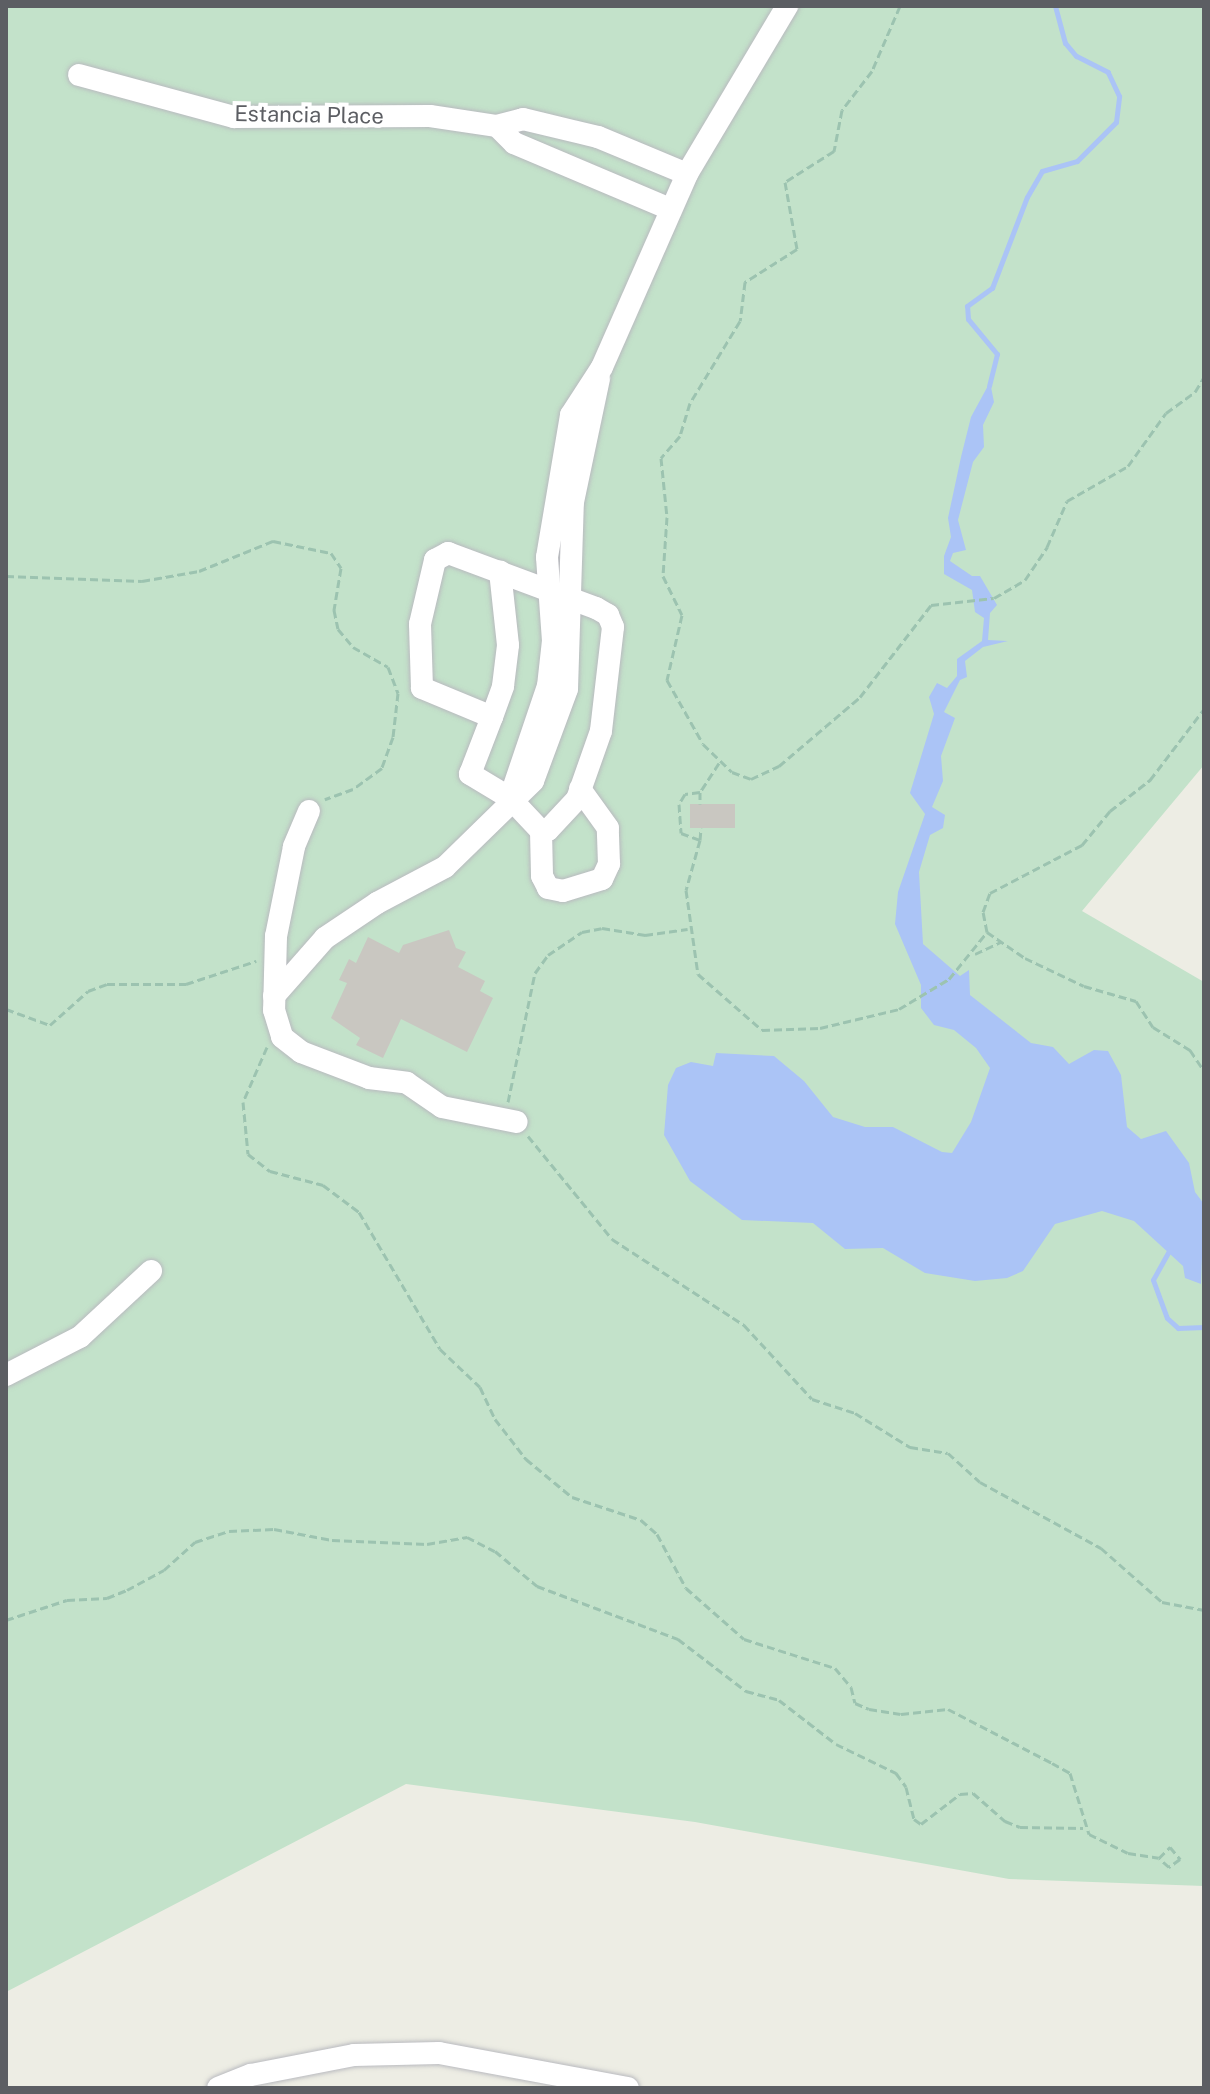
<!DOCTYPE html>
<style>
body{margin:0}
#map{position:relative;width:1210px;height:2094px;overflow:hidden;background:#edede4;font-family:"Public Sans",sans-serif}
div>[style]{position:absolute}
.green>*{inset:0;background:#c3e2ca}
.water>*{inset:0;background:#abc4f6}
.stream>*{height:5px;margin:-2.5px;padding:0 2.5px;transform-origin:2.5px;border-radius:2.5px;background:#abc4f6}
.building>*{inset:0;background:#c9c7c1;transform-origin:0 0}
.path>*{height:3px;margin-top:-1.5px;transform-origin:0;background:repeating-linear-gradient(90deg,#9cc3b0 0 8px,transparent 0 12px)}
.roads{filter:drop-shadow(0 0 2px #b9babf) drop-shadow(0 0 2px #b9babf)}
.minor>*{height:22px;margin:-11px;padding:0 11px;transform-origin:11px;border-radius:11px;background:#fff}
span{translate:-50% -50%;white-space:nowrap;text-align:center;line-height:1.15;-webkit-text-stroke:8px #fff;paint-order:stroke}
.street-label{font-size:22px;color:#5c5e63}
.frame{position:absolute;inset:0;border:8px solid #5c5e63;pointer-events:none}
</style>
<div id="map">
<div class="green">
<div style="clip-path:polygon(6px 6px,1204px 6px,1204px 765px,1082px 911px,1204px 982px,1204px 1886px,1009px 1879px,695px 1822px,406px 1784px,6px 1992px)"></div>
</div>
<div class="water">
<div style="clip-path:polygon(990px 382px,994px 402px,983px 425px,984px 447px,973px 462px,958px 520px,966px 550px,953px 553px,950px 561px,972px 576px,980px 576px,997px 605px,990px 613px,988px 640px,1008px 641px,983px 647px,965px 661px,967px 677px,960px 680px,944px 712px,955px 718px,941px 756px,943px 781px,932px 807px,945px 815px,943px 828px,930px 835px,919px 872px,923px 944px,960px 976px,969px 970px,970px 995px,1031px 1043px,1053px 1047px,1069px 1064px,1094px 1050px,1108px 1051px,1121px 1075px,1127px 1127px,1141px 1139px,1166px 1131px,1189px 1163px,1195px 1192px,1204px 1204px,1201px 1284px,1185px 1278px,1183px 1266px,1134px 1221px,1102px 1211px,1055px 1224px,1023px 1271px,1007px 1278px,975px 1281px,925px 1273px,883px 1248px,845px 1249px,813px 1223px,742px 1220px,690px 1181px,664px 1135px,668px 1085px,676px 1068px,691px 1062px,713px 1066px,716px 1053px,774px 1056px,804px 1081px,833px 1117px,865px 1127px,893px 1127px,942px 1152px,952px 1153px,971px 1122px,990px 1068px,976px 1048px,954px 1030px,934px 1025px,921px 1008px,921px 985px,895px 924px,898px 892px,925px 814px,910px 793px,934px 714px,929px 697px,937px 683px,947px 688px,957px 676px,957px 659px,982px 641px,984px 618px,975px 612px,972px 590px,944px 574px,944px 556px,951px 537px,948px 518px,961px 457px,971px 417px)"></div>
</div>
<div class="stream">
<div style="left:989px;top:386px;width:33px;rotate:-76deg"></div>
<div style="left:997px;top:354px;width:45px;rotate:-129.6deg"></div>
<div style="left:968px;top:319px;width:13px;rotate:-94deg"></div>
<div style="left:967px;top:306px;width:31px;rotate:-36deg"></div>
<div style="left:992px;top:288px;width:97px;rotate:-69deg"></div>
<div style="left:1027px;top:197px;width:30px;rotate:-60deg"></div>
<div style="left:1042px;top:171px;width:36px;rotate:-16deg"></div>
<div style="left:1077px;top:161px;width:55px;rotate:-45deg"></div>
<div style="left:1116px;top:122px;width:26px;rotate:-83deg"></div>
<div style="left:1119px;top:96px;width:26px;rotate:-115deg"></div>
<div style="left:1108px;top:72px;width:36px;rotate:-153deg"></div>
<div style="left:1076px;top:56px;width:17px;rotate:-130deg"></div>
<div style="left:1065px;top:43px;width:38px;rotate:-105deg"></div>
<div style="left:1170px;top:1249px;width:35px;rotate:119deg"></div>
<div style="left:1153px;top:1280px;width:40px;rotate:69.8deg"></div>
<div style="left:1167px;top:1318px;width:15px;rotate:42deg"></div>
<div style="left:1178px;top:1328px;width:26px;rotate:-2deg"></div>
</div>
<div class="building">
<div style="left:690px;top:804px;width:45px;height:24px"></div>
<div style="clip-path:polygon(449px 930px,456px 948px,466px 952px,458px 967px,485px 981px,480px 991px,493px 998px,467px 1052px,401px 1019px,383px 1058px,356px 1045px,360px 1038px,331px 1018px,347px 983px,339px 980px,349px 959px,356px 963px,368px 937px,399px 953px,403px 945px)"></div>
</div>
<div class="path">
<div style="left:900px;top:6px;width:71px;rotate:113.3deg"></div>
<div style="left:872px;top:71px;width:49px;rotate:127.6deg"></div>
<div style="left:842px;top:110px;width:42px;rotate:101deg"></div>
<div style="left:834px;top:151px;width:58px;rotate:147.7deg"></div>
<div style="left:785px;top:182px;width:68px;rotate:79.8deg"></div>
<div style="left:797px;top:249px;width:62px;rotate:147.6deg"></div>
<div style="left:745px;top:282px;width:39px;rotate:97deg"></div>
<div style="left:740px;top:321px;width:96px;rotate:121.4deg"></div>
<div style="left:690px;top:403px;width:34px;rotate:107deg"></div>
<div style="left:680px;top:436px;width:29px;rotate:131deg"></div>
<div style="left:661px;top:458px;width:59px;rotate:84.2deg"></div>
<div style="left:667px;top:517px;width:59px;rotate:93.9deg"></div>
<div style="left:663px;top:576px;width:43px;rotate:64deg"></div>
<div style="left:682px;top:615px;width:67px;rotate:103deg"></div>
<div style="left:667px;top:680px;width:73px;rotate:60.6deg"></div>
<div style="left:703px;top:744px;width:40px;rotate:44deg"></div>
<div style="left:732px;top:772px;width:20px;rotate:20deg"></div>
<div style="left:751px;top:779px;width:31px;rotate:-25deg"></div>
<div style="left:779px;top:766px;width:106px;rotate:-40.4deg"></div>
<div style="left:860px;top:697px;width:116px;rotate:-52.3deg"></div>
<div style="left:931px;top:605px;width:63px;rotate:-6.3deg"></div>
<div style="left:994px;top:598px;width:36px;rotate:-30deg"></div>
<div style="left:1025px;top:580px;width:40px;rotate:-56deg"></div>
<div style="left:1047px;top:547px;width:50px;rotate:-66.5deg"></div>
<div style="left:1067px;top:501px;width:70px;rotate:-29.8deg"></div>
<div style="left:1128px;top:466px;width:65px;rotate:-54.4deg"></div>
<div style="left:1166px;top:413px;width:36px;rotate:-36deg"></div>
<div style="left:1195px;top:392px;width:17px;rotate:-59deg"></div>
<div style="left:6px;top:576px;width:136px;rotate:2.1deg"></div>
<div style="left:142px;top:581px;width:58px;rotate:-10deg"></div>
<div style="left:199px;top:571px;width:80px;rotate:-22.1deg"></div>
<div style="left:273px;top:541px;width:59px;rotate:11.7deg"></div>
<div style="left:331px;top:553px;width:18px;rotate:56deg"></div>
<div style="left:341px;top:568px;width:43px;rotate:99.5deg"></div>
<div style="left:334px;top:610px;width:19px;rotate:78deg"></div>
<div style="left:338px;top:629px;width:23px;rotate:50deg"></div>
<div style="left:353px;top:647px;width:40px;rotate:29.7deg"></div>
<div style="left:388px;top:667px;width:28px;rotate:69deg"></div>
<div style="left:398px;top:693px;width:44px;rotate:96.5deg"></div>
<div style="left:393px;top:737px;width:33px;rotate:110deg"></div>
<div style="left:382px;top:768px;width:36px;rotate:144deg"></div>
<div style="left:353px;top:789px;width:30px;rotate:160deg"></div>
<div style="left:719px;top:763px;width:35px;rotate:123deg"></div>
<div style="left:700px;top:792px;width:15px;rotate:172deg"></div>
<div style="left:685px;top:794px;width:12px;rotate:121deg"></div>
<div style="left:679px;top:804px;width:29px;rotate:86deg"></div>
<div style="left:681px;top:833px;width:20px;rotate:20deg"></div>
<div style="left:700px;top:840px;width:52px;rotate:105.6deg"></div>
<div style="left:686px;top:890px;width:85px;rotate:81.9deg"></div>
<div style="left:698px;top:974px;width:85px;rotate:41.2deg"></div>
<div style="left:762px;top:1030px;width:58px;rotate:-2deg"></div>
<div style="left:820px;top:1028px;width:81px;rotate:-13.5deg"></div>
<div style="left:899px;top:1009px;width:58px;rotate:-31deg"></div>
<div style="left:949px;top:979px;width:60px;rotate:-51deg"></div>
<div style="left:987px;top:932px;width:20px;rotate:-101deg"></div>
<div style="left:983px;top:912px;width:20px;rotate:-70deg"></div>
<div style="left:990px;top:893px;width:104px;rotate:-27.6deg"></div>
<div style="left:1082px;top:845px;width:44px;rotate:-50.5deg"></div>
<div style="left:1110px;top:811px;width:51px;rotate:-37.8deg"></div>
<div style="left:1150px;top:780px;width:89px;rotate:-52.7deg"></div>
<div style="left:700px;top:792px;width:12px;rotate:90deg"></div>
<div style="left:700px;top:840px;width:12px;rotate:-85deg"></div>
<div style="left:987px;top:932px;width:46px;rotate:34.4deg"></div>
<div style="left:1025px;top:958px;width:65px;rotate:25.4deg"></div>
<div style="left:1084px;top:986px;width:54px;rotate:16.1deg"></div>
<div style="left:1136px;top:1001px;width:31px;rotate:57deg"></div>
<div style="left:1153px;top:1027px;width:44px;rotate:31.9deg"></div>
<div style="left:1190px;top:1050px;width:25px;rotate:56deg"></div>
<div style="left:975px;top:954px;width:29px;rotate:-25deg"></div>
<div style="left:6px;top:1009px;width:47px;rotate:20deg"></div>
<div style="left:50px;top:1025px;width:51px;rotate:-41.8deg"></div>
<div style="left:88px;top:991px;width:20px;rotate:-20deg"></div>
<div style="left:107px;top:984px;width:79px"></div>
<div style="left:186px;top:984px;width:74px;rotate:-18.2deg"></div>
<div style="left:267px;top:1047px;width:60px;rotate:113.6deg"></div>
<div style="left:243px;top:1102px;width:52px;rotate:84.5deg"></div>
<div style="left:248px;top:1154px;width:28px;rotate:38deg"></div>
<div style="left:270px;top:1171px;width:55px;rotate:14.8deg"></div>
<div style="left:323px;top:1185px;width:45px;rotate:36.9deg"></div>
<div style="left:359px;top:1212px;width:159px;rotate:59.4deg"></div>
<div style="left:440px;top:1349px;width:55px;rotate:43.5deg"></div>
<div style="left:480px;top:1387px;width:35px;rotate:65deg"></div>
<div style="left:495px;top:1419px;width:51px;rotate:52.2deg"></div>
<div style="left:526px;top:1459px;width:60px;rotate:39.6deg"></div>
<div style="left:572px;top:1497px;width:73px;rotate:18.4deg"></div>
<div style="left:641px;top:1520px;width:21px;rotate:41deg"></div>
<div style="left:657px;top:1534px;width:61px;rotate:61.8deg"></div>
<div style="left:686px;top:1588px;width:77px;rotate:41.3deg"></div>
<div style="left:744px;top:1639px;width:96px;rotate:17.7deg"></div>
<div style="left:835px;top:1668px;width:25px;rotate:50deg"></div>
<div style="left:851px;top:1687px;width:16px;rotate:76deg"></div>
<div style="left:855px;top:1703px;width:15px;rotate:23deg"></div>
<div style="left:869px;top:1709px;width:32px;rotate:9deg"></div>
<div style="left:901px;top:1714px;width:47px;rotate:-6.1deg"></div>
<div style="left:948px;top:1709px;width:117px;rotate:27.4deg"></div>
<div style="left:1052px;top:1763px;width:21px;rotate:29deg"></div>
<div style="left:1070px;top:1773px;width:64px;rotate:72.7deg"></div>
<div style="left:1089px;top:1834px;width:43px;rotate:26deg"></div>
<div style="left:1128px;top:1853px;width:31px;rotate:9deg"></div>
<div style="left:1159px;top:1858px;width:16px;rotate:-45deg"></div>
<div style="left:1170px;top:1847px;width:16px;rotate:50deg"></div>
<div style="left:1180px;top:1859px;width:14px;rotate:144deg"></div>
<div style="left:1169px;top:1867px;width:13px;rotate:-138deg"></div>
<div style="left:508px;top:1102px;width:132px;rotate:-78.2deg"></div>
<div style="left:535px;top:973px;width:22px;rotate:-54deg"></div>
<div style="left:548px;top:955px;width:41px;rotate:-34.1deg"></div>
<div style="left:582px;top:932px;width:20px;rotate:-11deg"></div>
<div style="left:602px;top:928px;width:44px;rotate:9.2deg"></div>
<div style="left:645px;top:935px;width:43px;rotate:-7.9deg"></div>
<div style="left:528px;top:1136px;width:133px;rotate:50.8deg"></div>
<div style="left:612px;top:1239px;width:158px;rotate:33.1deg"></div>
<div style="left:744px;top:1325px;width:100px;rotate:47.4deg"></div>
<div style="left:812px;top:1399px;width:45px;rotate:18deg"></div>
<div style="left:855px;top:1413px;width:65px;rotate:31.7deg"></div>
<div style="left:910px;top:1447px;width:38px;rotate:9deg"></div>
<div style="left:948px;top:1453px;width:43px;rotate:42.2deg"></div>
<div style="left:980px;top:1482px;width:138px;rotate:28.6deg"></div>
<div style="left:1101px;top:1548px;width:81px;rotate:41.5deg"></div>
<div style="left:1162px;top:1602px;width:43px;rotate:10.8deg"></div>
<div style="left:6px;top:1620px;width:64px;rotate:-18.2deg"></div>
<div style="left:67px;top:1600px;width:40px;rotate:-2.9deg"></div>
<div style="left:107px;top:1598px;width:22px;rotate:-22deg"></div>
<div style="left:127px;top:1590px;width:42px;rotate:-28.4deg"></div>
<div style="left:164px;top:1570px;width:42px;rotate:-42.1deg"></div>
<div style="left:195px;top:1542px;width:36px;rotate:-18deg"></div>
<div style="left:229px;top:1531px;width:45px;rotate:-2.5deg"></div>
<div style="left:274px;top:1529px;width:59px;rotate:10.7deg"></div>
<div style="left:332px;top:1540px;width:95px;rotate:2.4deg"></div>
<div style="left:427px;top:1544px;width:41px;rotate:-9.9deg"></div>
<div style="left:467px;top:1537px;width:31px;rotate:27deg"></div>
<div style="left:495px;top:1551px;width:55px;rotate:39.8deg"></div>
<div style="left:537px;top:1586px;width:151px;rotate:20.6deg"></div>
<div style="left:678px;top:1639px;width:86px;rotate:37.4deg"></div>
<div style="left:746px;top:1691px;width:34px;rotate:15deg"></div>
<div style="left:779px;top:1700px;width:72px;rotate:37.7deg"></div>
<div style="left:836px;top:1744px;width:67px;rotate:25.8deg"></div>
<div style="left:896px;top:1773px;width:17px;rotate:54deg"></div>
<div style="left:906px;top:1787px;width:33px;rotate:76deg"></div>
<div style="left:914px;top:1819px;width:9px;rotate:36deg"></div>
<div style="left:921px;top:1824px;width:49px;rotate:-37.6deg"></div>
<div style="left:960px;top:1794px;width:13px;rotate:-4deg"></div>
<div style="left:973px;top:1793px;width:43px;rotate:41.2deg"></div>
<div style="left:1005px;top:1821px;width:16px;rotate:22deg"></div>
<div style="left:1020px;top:1827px;width:63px;rotate:0.9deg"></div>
</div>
<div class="roads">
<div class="minor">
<div style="left:79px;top:75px;width:161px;rotate:15.2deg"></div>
<div style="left:234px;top:117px;width:196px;rotate:-0.3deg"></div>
<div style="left:430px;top:116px;width:68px;rotate:8.5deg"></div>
<div style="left:497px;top:126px;width:27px;rotate:-15deg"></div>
<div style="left:523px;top:119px;width:77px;rotate:13.5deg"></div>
<div style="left:598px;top:137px;width:96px;rotate:22.6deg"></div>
<div style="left:497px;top:126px;width:24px;rotate:45deg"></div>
<div style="left:514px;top:143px;width:169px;rotate:22.9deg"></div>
<div style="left:448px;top:553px;width:158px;rotate:20.4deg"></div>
<div style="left:596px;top:608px;width:14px;rotate:30deg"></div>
<div style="left:608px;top:615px;width:13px;rotate:67deg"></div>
<div style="left:613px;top:627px;width:105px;rotate:96.6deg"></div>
<div style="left:601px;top:731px;width:72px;rotate:109.4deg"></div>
<div style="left:577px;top:799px;width:42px;rotate:133.1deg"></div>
<div style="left:548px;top:830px;width:7px;rotate:172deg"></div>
<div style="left:541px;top:831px;width:45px;rotate:-133.2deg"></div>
<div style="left:510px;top:798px;width:47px;rotate:-149deg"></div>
<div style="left:470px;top:774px;width:61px;rotate:-68.9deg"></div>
<div style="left:492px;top:717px;width:76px;rotate:-157.5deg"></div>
<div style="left:422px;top:688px;width:64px;rotate:-91.8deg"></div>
<div style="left:420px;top:624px;width:66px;rotate:-76.8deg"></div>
<div style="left:435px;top:560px;width:15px;rotate:-28deg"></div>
<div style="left:492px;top:717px;width:33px;rotate:-70deg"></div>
<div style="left:503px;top:686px;width:41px;rotate:-83deg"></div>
<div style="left:508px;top:645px;width:74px;rotate:-96.2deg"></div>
<div style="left:510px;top:798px;width:118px;rotate:-71.3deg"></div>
<div style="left:548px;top:686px;width:45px;rotate:-83.7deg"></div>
<div style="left:553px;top:641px;width:84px;rotate:-94.1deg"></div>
<div style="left:547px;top:557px;width:144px;rotate:-80.4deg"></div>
<div style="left:571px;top:415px;width:57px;rotate:-57.1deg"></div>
<div style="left:602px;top:367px;width:211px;rotate:-66.2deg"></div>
<div style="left:687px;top:174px;width:196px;rotate:-59.2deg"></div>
<div style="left:309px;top:811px;width:39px;rotate:113deg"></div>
<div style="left:294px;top:847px;width:91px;rotate:101.4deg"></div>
<div style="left:276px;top:936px;width:74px;rotate:91.5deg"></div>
<div style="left:274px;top:1010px;width:28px;rotate:73deg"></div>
<div style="left:282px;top:1037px;width:24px;rotate:38deg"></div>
<div style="left:301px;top:1052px;width:73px;rotate:20.9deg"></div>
<div style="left:369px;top:1078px;width:38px;rotate:7deg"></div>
<div style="left:407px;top:1083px;width:42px;rotate:34.4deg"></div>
<div style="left:442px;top:1107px;width:76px;rotate:11.3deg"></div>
<div style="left:541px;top:831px;width:45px;rotate:88.7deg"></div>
<div style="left:542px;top:876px;width:13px;rotate:63deg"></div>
<div style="left:548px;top:888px;width:15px;rotate:11deg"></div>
<div style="left:563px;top:891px;width:41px;rotate:-17.1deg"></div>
<div style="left:602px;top:879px;width:17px;rotate:-65deg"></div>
<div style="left:609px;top:864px;width:36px;rotate:-92deg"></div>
<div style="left:608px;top:828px;width:48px;rotate:-125.7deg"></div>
<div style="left:274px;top:996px;width:77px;rotate:-48.7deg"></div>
<div style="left:325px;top:938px;width:63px;rotate:-33.9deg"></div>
<div style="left:377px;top:903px;width:77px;rotate:-27.9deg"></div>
<div style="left:445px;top:867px;width:123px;rotate:-44.3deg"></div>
<div style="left:533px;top:781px;width:98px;rotate:-69.7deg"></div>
<div style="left:567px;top:689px;width:187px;rotate:-88.2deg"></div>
<div style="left:573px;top:502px;width:126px;rotate:-78.1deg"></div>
<div style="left:6px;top:1375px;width:83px;rotate:-27.2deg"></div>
<div style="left:80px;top:1337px;width:97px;rotate:-42.9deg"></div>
<div style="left:218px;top:2088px;width:35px;rotate:-22deg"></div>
<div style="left:251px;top:2075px;width:105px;rotate:-11deg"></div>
<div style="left:354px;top:2055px;width:85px;rotate:-1.3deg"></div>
<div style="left:439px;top:2053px;width:192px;rotate:10.5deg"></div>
</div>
</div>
<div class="street-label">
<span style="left:309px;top:115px;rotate:1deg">Estancia Place</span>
</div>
<div class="frame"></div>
</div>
